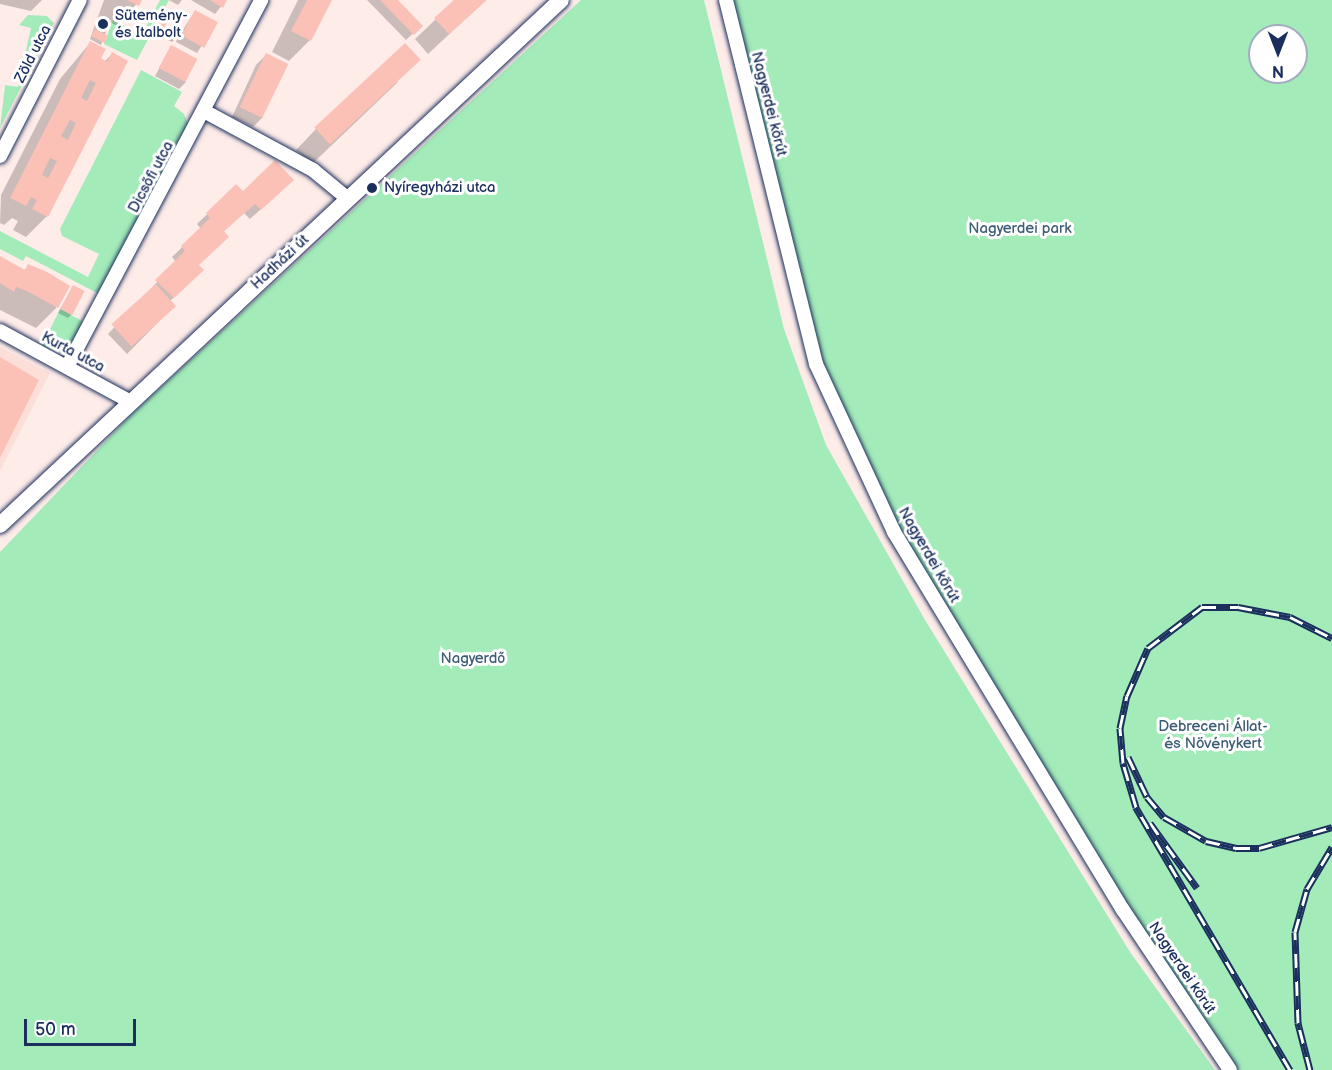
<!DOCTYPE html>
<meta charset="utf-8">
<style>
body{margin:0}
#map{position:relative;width:1332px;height:1070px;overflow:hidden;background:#feece9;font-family:"Balsamiq Sans",sans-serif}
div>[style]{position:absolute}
.built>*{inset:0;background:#fddfda}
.green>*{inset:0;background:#a3ebb9}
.shadow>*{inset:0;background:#0003}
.building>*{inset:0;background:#fbc0b6;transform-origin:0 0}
.roads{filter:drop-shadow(0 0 2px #1b2f5e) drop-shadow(0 0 2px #1b2f5e)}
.minor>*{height:14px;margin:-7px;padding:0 7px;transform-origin:7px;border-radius:7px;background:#fff}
.tertiary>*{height:16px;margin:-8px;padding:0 8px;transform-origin:8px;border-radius:8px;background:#fff}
.rail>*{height:7px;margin-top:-3.5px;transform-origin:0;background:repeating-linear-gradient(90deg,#fff 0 14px,#1b2f5e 0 28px);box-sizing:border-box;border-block:2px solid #1b2f5e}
.dots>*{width:16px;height:16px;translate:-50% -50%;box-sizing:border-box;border:3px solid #fff;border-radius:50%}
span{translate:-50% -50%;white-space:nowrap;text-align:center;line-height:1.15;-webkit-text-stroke:6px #fff;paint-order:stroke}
.poi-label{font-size:15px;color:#1b2f5e}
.left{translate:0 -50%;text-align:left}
.street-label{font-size:15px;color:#1b2f5e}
.park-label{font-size:15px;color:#3d5e75}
.north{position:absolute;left:1248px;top:24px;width:60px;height:60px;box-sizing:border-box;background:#fff;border:2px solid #a4acbf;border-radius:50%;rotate:180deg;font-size:16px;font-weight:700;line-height:24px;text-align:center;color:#1b2f5e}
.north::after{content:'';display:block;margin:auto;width:21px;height:27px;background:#1b2f5e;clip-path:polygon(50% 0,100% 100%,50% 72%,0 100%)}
.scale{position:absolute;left:24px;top:1019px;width:112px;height:27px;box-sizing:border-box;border:3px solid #1b2f5e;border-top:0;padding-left:8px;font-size:18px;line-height:21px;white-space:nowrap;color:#1b2f5e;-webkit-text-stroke:4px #fff;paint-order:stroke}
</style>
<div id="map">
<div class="built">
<div style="clip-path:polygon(0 347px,50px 373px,0 471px)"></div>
</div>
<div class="green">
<div style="clip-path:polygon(160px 0,169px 0,137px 60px,104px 44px,113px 20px,142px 35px)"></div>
<div style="clip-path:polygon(581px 0,704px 0,784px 329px,826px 445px,925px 620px,1130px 952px,1215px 1070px,0 1070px,0 552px,131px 415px)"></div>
<div style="clip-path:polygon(evenodd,726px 0,1332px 0,1332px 1070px,1230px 1070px,894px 532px,816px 364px,726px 0,1260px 36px,1296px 36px,1296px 72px,1260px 72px,1260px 36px)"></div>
<div style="clip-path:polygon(28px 15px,47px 16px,54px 23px,0 128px,5px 85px,18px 87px,31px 28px,19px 25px)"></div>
<div style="clip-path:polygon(141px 70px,182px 92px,174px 106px,184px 114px,188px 124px,99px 294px,26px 256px,23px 261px,0 249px,0 231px,88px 277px,99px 254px,62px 236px,60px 229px)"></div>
<div style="clip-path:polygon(60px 309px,84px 322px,69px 350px,62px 353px,42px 346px)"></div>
</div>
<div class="shadow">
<div style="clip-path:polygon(0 0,42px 0,31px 11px,0 4px)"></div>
<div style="clip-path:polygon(104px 0,140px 0,117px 26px,110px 22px,101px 45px,90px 39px)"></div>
<div style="clip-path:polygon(169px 0,182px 0,178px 5px)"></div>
<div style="clip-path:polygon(191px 0,226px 0,215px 14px)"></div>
<div style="clip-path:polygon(298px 0,331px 0,310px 40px,289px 61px,272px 52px)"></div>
<div style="clip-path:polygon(367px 0,393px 0,421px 26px,406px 40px)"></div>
<div style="clip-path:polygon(456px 0,486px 0,428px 54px,415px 39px)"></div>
<div style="clip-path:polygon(195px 11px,216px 23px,197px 53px,176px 42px,178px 36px,172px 42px,152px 32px,161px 18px,163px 26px,179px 36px)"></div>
<div style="clip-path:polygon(90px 43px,104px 62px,112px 54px,47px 216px,26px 237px,13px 230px,18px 221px,12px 218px,4px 225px,0 223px,1px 195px,60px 79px)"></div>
<div style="clip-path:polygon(171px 47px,186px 82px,179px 89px,155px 76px)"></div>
<div style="clip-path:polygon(266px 55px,263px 117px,253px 127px,232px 117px,256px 65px)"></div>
<div style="clip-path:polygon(399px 81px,311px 165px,296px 150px,316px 129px)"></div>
<div style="clip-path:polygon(236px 186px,243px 193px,282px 190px,250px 219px,244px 213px,223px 232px,197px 265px,192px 280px,170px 301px,174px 306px,127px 354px,108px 334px,176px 262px,172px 257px,201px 229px,197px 224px)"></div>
<div style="clip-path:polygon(0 258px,24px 270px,29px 266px,68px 286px,56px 308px,36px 328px,0 310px)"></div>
<div style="clip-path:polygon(73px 286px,71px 315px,68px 318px,58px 313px)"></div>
</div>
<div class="building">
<div style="clip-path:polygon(127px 0,142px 0,139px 6px)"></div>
<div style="clip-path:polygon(210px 0,227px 0,223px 8px)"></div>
<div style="clip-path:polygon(307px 0,332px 0,311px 41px,291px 31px)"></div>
<div style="clip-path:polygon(380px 0,398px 0,423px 26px,414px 35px)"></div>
<div style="clip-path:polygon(454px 0,487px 0,449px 34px,434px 18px)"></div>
<div style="left:195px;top:10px;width:26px;height:29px;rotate:28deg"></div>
<div style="left:100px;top:15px;width:13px;height:13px;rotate:27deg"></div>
<div style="clip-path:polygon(160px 16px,168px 20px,165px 26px,179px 34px,176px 40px,154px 29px)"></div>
<div style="left:95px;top:29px;width:15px;height:8px;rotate:28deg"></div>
<div style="clip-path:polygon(evenodd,90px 41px,106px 49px,101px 58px,107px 62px,112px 52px,128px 61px,48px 217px,32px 209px,37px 200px,31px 197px,26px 206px,10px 198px,90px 41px,90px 80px,96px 83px,87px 101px,81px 98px,90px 80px,90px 41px,70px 120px,76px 123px,68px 140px,61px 136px,70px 120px,90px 41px,50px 158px,57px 161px,48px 178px,42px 175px,50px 158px)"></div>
<div style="left:405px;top:43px;width:23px;height:124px;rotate:47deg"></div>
<div style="left:171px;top:45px;width:30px;height:26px;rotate:28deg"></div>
<div style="left:266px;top:53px;width:25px;height:60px;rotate:26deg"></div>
<div style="clip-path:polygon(275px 160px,294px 180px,261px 210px,255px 204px,224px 231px,229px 237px,199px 265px,204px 270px,174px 298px,155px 280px,185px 251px,181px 246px,210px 218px,206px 213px,236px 184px,243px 191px)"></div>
<div style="clip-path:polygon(0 256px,25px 270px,28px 264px,47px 272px,70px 286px,58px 308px,27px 291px,16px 287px,14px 292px,0 283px)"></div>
<div style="left:156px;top:284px;width:30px;height:60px;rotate:48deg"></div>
<div style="left:73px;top:285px;width:13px;height:27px;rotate:27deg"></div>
<div style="clip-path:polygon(0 357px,39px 380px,0 458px)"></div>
</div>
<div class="roads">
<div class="minor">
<div style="left:726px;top:0;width:375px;rotate:76.1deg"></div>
<div style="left:816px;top:364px;width:185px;rotate:65.1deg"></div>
<div style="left:894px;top:532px;width:442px;rotate:58.8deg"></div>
<div style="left:1123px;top:910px;width:192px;rotate:56.2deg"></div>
<div style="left:204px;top:111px;width:124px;rotate:28.4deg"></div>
<div style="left:313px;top:170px;width:45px;rotate:39.6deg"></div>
<div style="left:0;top:156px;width:175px;rotate:-62.9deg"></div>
<div style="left:0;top:331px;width:149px;rotate:28.5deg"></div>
<div style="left:67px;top:367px;width:415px;rotate:-62.1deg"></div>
</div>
<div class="tertiary">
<div style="left:0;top:525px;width:768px;rotate:-43.1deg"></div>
</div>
</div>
<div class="rail">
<div style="left:1128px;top:757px;width:44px;rotate:64.6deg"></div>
<div style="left:1147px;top:797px;width:26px;rotate:50deg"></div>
<div style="left:1164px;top:817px;width:48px;rotate:29.7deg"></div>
<div style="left:1206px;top:841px;width:31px;rotate:13deg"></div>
<div style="left:1236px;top:848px;width:23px"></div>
<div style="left:1259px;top:848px;width:76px;rotate:-16deg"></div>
<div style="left:1150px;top:823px;width:80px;rotate:54.1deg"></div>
<div style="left:1290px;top:1070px;width:305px;rotate:-120.4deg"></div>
<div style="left:1136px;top:807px;width:46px;rotate:-106.5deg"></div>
<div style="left:1123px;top:763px;width:35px;rotate:-95deg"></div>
<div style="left:1120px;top:728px;width:33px;rotate:-78deg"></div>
<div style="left:1127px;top:696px;width:52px;rotate:-66.4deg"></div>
<div style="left:1148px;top:648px;width:68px;rotate:-37.2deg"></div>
<div style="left:1202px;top:607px;width:36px"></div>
<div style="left:1238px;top:607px;width:53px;rotate:10.9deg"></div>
<div style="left:1290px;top:617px;width:47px;rotate:26.6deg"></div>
<div style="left:1310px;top:1070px;width:49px;rotate:-104.3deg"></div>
<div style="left:1298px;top:1023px;width:91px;rotate:-91.9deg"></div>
<div style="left:1295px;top:932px;width:45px;rotate:-74.4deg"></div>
<div style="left:1307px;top:889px;width:49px;rotate:-59.2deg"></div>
</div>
<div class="dots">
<div style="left:103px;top:24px;background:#1b2f5e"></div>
<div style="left:372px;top:188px;background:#1b2f5e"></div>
</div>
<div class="poi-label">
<span class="left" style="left:115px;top:24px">Sütemény-<br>és Italbolt</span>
<span class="left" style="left:384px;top:188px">Nyíregyházi utca</span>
</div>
<div class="street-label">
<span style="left:33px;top:54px;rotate:-63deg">Zöld utca</span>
<span style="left:769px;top:104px;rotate:76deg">Nagyerdei körút</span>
<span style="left:151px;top:177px;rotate:-62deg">Dicsőfi utca</span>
<span style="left:280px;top:262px;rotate:-43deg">Hadházi út</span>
<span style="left:73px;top:352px;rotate:28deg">Kurta utca</span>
<span style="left:929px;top:555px;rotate:60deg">Nagyerdei körút</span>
<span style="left:1182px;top:968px;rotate:56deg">Nagyerdei körút</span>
</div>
<div class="park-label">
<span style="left:1020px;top:229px">Nagyerdei park</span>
<span style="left:473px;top:659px">Nagyerdő</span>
<span style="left:1213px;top:735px">Debreceni Állat-<br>és Növénykert</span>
</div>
<div class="north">N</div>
<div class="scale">50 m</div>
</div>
